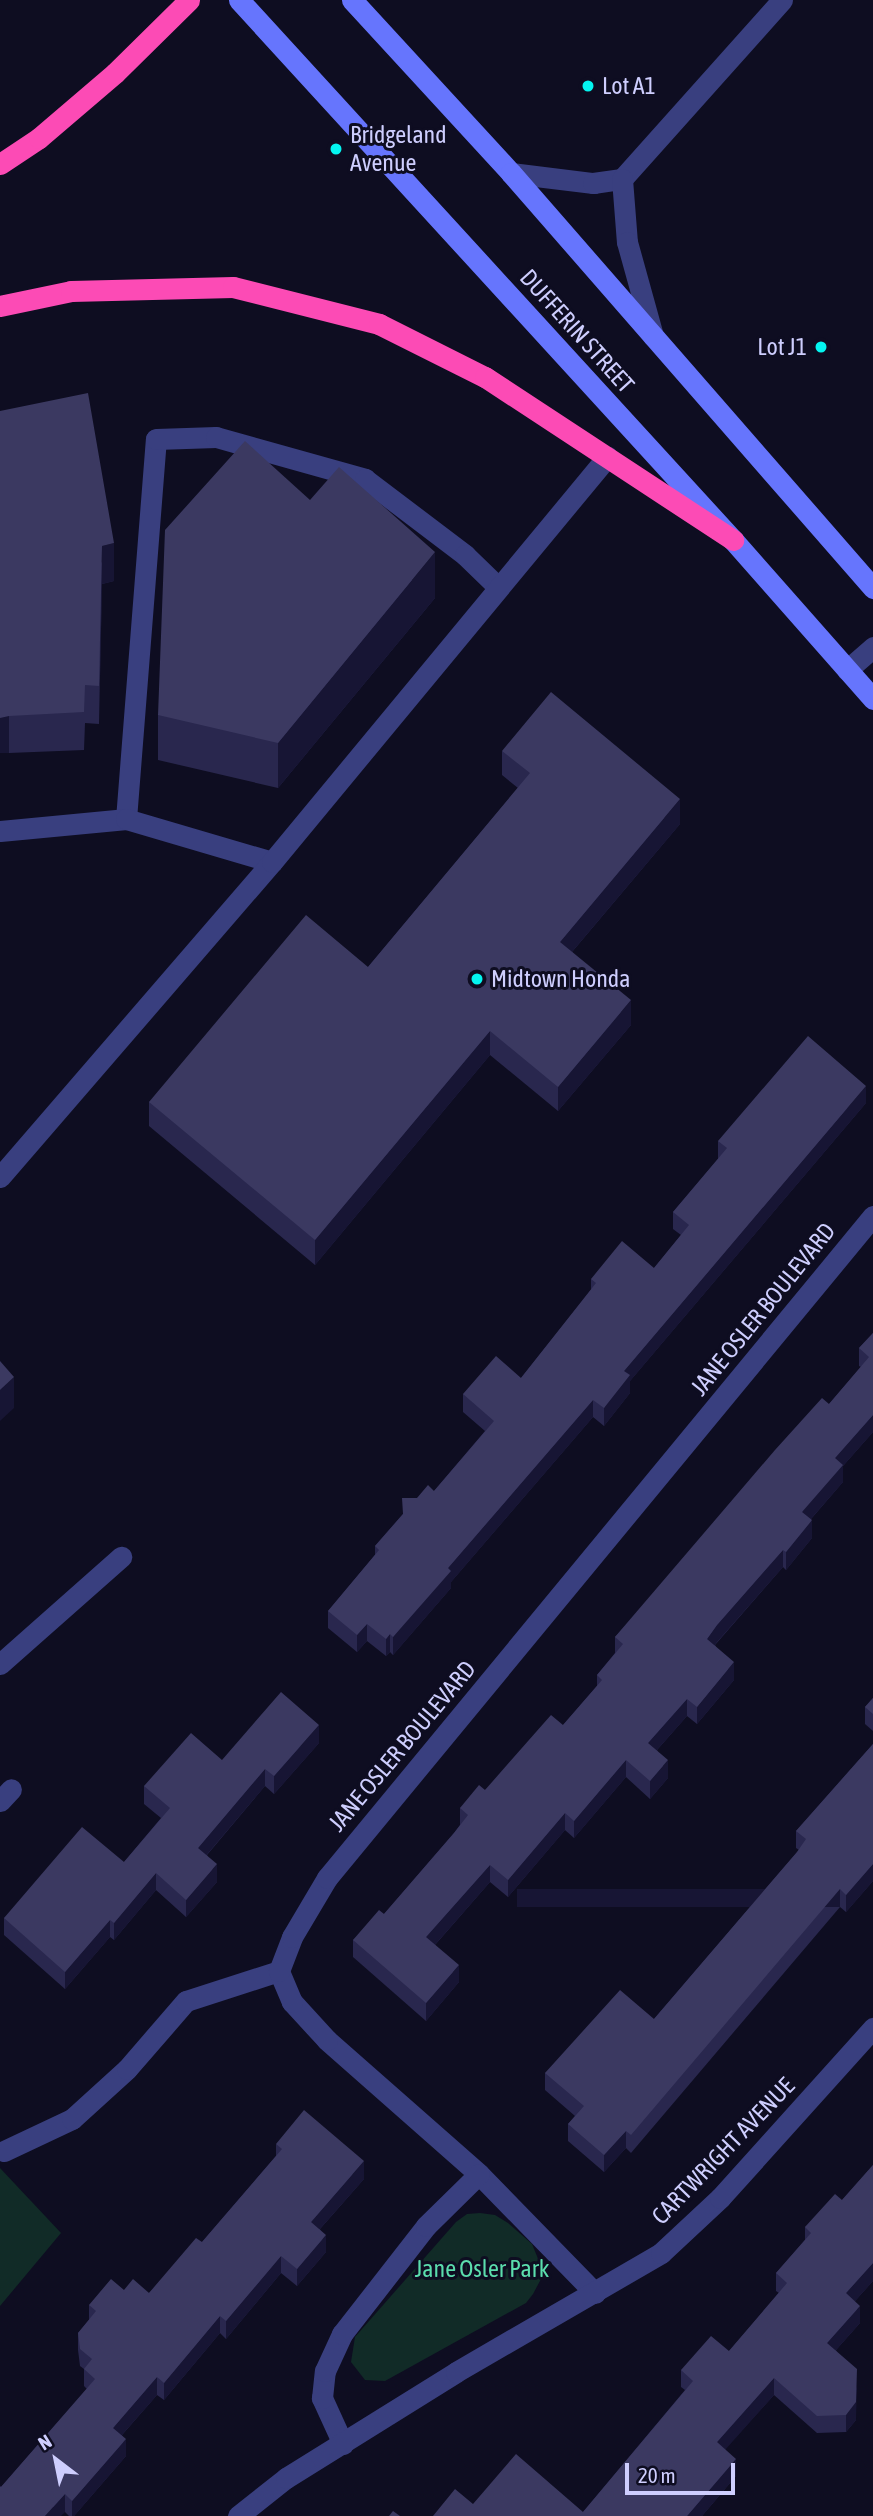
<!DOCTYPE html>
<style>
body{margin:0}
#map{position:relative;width:873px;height:2516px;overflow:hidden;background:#0e0d21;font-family:"Asap Condensed",sans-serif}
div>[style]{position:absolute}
.green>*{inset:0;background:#112b27}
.lane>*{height:21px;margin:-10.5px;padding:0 10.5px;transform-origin:10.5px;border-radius:10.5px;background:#393f7f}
.street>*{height:21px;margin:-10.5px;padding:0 10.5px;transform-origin:10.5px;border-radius:10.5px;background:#393f7f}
.secondary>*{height:21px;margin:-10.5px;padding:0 10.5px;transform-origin:10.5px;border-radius:10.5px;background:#6675fd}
.highway>*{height:21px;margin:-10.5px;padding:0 10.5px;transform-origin:10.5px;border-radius:10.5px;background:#fc4bb5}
.wall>*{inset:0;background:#29274e}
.shaded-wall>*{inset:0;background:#171534;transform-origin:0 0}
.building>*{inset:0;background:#3b3961}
.dots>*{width:19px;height:19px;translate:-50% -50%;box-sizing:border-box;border:4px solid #0e0d21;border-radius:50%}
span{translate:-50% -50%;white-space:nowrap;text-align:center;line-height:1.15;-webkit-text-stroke:6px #0e0d21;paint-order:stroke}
.poi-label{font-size:24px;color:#cecefe}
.left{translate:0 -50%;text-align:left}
.right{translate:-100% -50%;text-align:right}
.street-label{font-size:24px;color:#cecefe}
.park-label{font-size:24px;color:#5bddad}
.north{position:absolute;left:21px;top:2425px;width:70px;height:70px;-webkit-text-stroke:5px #0e0d21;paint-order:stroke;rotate:328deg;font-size:19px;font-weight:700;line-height:28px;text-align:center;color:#cecefe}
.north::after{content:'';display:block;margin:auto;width:24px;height:32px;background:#cecefe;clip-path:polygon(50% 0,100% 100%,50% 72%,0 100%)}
.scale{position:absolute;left:625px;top:2463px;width:110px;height:32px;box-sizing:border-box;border:4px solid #cecefe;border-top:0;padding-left:9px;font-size:21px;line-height:24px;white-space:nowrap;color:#cecefe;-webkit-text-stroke:5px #0e0d21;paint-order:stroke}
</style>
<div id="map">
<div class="green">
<div style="clip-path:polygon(0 2168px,61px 2233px,0 2306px)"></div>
<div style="clip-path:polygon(480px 2213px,495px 2215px,508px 2223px,532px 2244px,541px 2266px,541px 2279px,533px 2294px,526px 2303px,385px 2381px,365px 2380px,351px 2362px,355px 2337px,456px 2222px,467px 2214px)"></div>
</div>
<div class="lane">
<div style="left:511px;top:173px;width:83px;rotate:7deg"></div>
<div style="left:593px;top:183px;width:29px;rotate:-8deg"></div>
<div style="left:622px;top:179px;width:240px;rotate:-48.2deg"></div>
<div style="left:622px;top:179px;width:63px;rotate:85.5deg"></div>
<div style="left:627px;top:242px;width:98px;rotate:74.5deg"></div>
<div style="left:847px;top:670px;width:35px;rotate:-41deg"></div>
<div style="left:126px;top:819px;width:381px;rotate:-85.5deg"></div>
<div style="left:156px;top:439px;width:60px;rotate:-1.9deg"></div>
<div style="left:216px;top:437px;width:155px;rotate:15.7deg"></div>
<div style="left:365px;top:479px;width:126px;rotate:37.2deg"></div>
<div style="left:465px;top:555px;width:46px;rotate:44.1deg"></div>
<div style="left:0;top:831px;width:127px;rotate:-5.4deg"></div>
<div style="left:126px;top:819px;width:152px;rotate:16.4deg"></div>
<div style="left:0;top:1177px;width:416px;rotate:-49.2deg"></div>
<div style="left:272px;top:862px;width:526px;rotate:-50.4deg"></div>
<div style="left:0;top:1664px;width:162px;rotate:-41.5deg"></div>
<div style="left:0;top:1801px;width:16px;rotate:-47deg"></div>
</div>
<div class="street">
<div style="left:4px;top:2151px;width:75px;rotate:-25.2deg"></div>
<div style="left:72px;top:2119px;width:74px;rotate:-42.3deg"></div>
<div style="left:127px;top:2069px;width:90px;rotate:-49.1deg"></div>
<div style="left:186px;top:2001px;width:98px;rotate:-17.9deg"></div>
<div style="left:595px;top:2293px;width:166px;rotate:-134.3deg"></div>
<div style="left:479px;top:2174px;width:203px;rotate:-138.6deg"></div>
<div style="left:327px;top:2040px;width:52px;rotate:-132.6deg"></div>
<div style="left:292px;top:2002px;width:34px;rotate:-113deg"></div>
<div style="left:279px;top:1971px;width:36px;rotate:-69deg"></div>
<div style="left:292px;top:1937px;width:69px;rotate:-59.3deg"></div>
<div style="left:327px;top:1878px;width:858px;rotate:-50.49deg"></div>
<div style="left:343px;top:2444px;width:51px;rotate:-114.5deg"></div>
<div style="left:322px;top:2398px;width:27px;rotate:-84deg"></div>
<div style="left:325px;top:2371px;width:41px;rotate:-65.3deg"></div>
<div style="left:342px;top:2334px;width:137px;rotate:-52.1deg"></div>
<div style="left:426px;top:2226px;width:74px;rotate:-44.5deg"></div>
<div style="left:238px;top:2516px;width:61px;rotate:-38.4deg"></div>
<div style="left:286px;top:2478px;width:200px;rotate:-31.9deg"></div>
<div style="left:456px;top:2372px;width:237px;rotate:-30.1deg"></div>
<div style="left:661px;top:2253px;width:81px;rotate:-43deg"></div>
<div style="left:720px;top:2198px;width:229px;rotate:-48deg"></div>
</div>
<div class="secondary">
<div style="left:239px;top:0;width:732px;rotate:47.55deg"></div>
<div style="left:733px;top:540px;width:212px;rotate:48.6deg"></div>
<div style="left:352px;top:0;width:235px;rotate:47.4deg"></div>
<div style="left:511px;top:173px;width:551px;rotate:48.9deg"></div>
</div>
<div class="highway">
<div style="left:0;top:164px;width:47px;rotate:-33.7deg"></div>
<div style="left:39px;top:138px;width:100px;rotate:-40.5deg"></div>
<div style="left:115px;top:73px;width:104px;rotate:-44.6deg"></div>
<div style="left:0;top:306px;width:73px;rotate:-11.9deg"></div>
<div style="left:71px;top:291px;width:162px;rotate:-1.4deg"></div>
<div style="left:233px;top:287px;width:151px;rotate:14.2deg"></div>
<div style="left:379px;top:324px;width:119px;rotate:26.6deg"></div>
<div style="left:485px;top:377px;width:297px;rotate:33.3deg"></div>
</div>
<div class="wall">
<div style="clip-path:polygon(0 411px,114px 581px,102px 584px,99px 724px,85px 723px,84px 750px,9px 753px)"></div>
<div style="clip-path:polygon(310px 500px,435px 598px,278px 788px,158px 760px,158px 715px)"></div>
<div style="clip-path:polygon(502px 751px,680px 824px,572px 952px,631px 1025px,558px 1111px,490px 1055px,315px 1265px,149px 1126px,149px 1102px,368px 967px,518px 788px,502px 775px)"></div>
<div style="clip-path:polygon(866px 1103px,630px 1381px,630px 1393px,604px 1426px,593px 1417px,451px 1582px,451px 1588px,393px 1655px,390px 1652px,386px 1656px,367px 1641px,357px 1652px,328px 1628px,328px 1611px,375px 1555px,375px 1546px,417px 1498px,434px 1491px,485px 1431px,463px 1412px,463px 1394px,521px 1378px,591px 1290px,591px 1279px,654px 1268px,681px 1235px,673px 1229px,673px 1212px,718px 1159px,718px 1141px)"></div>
<div style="clip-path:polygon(873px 1333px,873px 1432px,843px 1466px,843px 1482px,811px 1519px,812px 1538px,786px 1570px,783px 1567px,715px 1645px,734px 1680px,697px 1724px,687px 1716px,657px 1750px,668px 1778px,650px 1799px,626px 1777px,574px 1838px,565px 1830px,508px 1897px,490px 1882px,435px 1945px,459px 1982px,426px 2021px,353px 1957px,353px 1940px,384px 1914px,454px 1833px,460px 1825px,460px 1808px,485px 1790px,563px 1725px,597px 1686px,597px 1675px,615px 1653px,615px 1637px,829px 1404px,861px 1367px,859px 1366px,859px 1348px)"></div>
<div style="clip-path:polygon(873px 1698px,873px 1731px,865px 1724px,865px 1707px)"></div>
<div style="clip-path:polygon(319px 1743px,274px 1794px,265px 1786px,207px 1855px,217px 1882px,186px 1917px,156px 1890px,114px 1940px,110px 1937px,65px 1989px,4px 1935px,4px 1918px,124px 1862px,161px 1818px,144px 1804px,144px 1786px,222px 1760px)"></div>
<div style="clip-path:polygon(873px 1744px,873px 1881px,846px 1912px,840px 1907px,631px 2153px,626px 2148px,604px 2172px,568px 2141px,568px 2124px,575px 2116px,545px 2090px,545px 2073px,654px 2019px,799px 1850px,796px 1848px,796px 1831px)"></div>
<div style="clip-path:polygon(276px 2144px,364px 2179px,320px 2229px,326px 2252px,297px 2286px,281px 2273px,226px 2339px,220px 2333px,164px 2400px,157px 2395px,122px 2435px,126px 2456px,74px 2516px,69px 2516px,65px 2512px,1px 2487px,87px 2389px,84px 2386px,84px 2369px,80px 2366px,78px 2350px,78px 2333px,89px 2320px,89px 2305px,124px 2290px,149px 2293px,202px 2242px,276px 2156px)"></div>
<div style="clip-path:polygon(873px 2165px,873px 2281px,855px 2301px,860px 2323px,836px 2350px,856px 2420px,846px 2432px,817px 2433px,774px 2395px,725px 2449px,736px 2476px,702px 2516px,433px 2516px,473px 2504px,583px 2512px,685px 2390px,681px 2387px,681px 2370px,729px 2351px,779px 2293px,776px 2291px,776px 2273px,805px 2240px,805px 2227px,842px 2200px)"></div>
</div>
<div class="shaded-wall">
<div style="clip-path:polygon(114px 543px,114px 581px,102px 584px,99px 724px,102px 546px)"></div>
<div style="clip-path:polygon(435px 552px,435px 598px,278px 788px,278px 743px)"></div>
<div style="left:9px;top:716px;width:37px;height:9px;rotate:90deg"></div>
<div style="clip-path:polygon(680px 799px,680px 824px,560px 966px,560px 942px)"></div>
<div style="clip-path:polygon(631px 1000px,631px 1025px,558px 1111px,558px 1087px)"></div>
<div style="clip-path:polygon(490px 1031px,490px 1055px,315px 1265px,315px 1240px)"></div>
<div style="clip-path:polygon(866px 1086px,866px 1103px,630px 1381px,630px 1393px,604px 1426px,604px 1408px,624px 1371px)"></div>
<div style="clip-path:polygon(14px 1377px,14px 1408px,0 1421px,0 1390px)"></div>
<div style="clip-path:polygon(593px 1400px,593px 1417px,451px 1582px,451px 1588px,393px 1655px,393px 1637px,448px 1568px)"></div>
<div style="clip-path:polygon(873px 1415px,873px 1432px,843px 1466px,843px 1482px,802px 1529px,802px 1512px,835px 1458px)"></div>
<div style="clip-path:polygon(812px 1520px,812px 1538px,786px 1570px,786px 1552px)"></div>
<div style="clip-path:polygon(783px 1550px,783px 1567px,717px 1642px,707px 1656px,707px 1639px,717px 1625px)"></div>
<div style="clip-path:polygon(367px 1624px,367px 1641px,357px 1652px,357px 1635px)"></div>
<div style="clip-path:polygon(390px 1634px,390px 1652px,386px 1656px,386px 1639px)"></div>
<div style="clip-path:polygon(734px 1662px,734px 1680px,697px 1724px,697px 1707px)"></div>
<div style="clip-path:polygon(687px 1699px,687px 1716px,648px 1760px,648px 1743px)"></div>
<div style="clip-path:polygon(319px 1725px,319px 1743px,274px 1794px,274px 1776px)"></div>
<div style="clip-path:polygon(626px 1760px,626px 1777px,574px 1838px,574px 1821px)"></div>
<div style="clip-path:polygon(668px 1760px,668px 1778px,650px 1799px,650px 1781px)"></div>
<div style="clip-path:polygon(265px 1769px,265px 1786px,198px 1865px,198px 1848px)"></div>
<div style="clip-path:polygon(565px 1813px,565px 1830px,508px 1897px,508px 1880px)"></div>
<div style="clip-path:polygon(217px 1864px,217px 1882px,186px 1917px,186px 1900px)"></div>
<div style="clip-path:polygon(873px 1864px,873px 1881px,846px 1912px,846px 1895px)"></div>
<div style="clip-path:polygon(490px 1865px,490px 1882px,426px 1955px,426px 1937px)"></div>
<div style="clip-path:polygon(156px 1873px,156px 1890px,114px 1940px,114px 1923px)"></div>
<div style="left:840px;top:1889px;width:18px;height:323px;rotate:90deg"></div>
<div style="clip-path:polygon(110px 1920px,110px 1937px,65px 1989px,65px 1972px)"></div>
<div style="clip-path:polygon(459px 1965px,459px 1982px,426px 2021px,426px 2003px)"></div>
<div style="clip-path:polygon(626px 2131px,626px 2148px,604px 2172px,604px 2155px)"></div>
<div style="clip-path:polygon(364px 2161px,364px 2179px,311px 2239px,311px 2222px)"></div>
<div style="clip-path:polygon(326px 2235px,326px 2252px,297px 2286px,297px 2269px)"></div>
<div style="clip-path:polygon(281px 2256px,281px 2273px,226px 2339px,226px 2321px)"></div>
<div style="clip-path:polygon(873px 2263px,873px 2281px,846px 2311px,846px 2293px)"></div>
<div style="clip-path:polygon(860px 2306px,860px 2323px,827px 2360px,827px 2343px)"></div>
<div style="clip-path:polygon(220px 2316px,220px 2333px,164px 2400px,164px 2383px)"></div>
<div style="clip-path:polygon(157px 2377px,157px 2395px,113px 2445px,113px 2428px)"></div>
<div style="clip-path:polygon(774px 2378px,774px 2395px,717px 2459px,717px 2442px)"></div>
<div style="clip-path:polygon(857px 2386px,856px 2420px,846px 2432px,846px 2415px)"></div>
<div style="clip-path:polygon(126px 2439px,126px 2456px,74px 2516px,72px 2516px,72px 2501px)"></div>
<div style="clip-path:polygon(736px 2459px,736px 2476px,702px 2516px,687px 2516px)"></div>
<div style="clip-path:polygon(65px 2494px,65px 2512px,61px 2516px,45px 2516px)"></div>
</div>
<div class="building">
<div style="clip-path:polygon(88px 393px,114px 543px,102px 546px,99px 686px,85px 685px,84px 712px,9px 716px,0 718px,0 411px)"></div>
<div style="clip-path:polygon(245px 441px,310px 500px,339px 467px,435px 552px,278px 743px,158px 715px,165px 530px)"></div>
<div style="clip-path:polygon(551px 692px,680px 799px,560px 942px,631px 1000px,558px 1087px,490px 1031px,315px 1240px,149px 1102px,306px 915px,368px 967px,530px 773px,502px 751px)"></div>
<div style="clip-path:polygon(808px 1036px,866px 1086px,624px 1371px,630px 1375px,604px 1408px,593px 1400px,448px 1568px,451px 1571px,393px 1637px,390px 1634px,386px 1639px,367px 1624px,357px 1635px,328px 1611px,379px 1550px,375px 1546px,403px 1514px,402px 1498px,417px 1498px,428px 1485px,434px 1491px,494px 1421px,463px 1394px,496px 1356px,521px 1378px,596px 1283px,591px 1279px,622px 1241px,654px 1268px,689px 1225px,673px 1212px,727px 1148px,718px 1141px)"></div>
<div style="clip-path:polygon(873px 1333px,873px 1415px,835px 1458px,843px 1465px,802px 1512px,812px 1520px,786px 1552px,783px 1550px,717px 1625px,707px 1639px,734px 1662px,697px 1707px,687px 1699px,648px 1743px,668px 1760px,650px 1781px,626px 1760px,574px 1821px,565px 1813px,508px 1880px,490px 1865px,426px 1937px,459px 1965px,426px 2003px,353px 1940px,379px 1910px,384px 1914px,454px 1833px,468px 1815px,460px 1808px,479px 1785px,485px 1790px,551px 1715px,563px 1725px,602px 1680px,597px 1675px,623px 1644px,615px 1637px,775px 1450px,822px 1398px,829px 1404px,869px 1357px,859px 1348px)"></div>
<div style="clip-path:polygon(0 1361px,14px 1377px,0 1390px)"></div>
<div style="clip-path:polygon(281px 1692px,319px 1725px,274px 1776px,265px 1769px,198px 1848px,217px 1864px,186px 1900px,156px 1873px,114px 1923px,110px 1920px,65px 1972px,4px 1918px,82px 1827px,124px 1862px,170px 1808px,144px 1786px,191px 1733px,222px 1760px)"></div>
<div style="clip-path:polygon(873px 1698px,873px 1714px,865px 1707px)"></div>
<div style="clip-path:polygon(873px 1744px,873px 1864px,846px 1895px,840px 1889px,631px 2135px,626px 2131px,604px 2155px,568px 2124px,584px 2106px,545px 2073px,620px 1990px,654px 2019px,797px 1852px,806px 1839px,796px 1831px)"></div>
<div style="clip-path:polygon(304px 2110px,364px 2161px,311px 2222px,326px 2235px,297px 2269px,281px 2256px,226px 2321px,220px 2316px,164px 2383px,157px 2377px,113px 2428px,126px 2439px,72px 2501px,65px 2494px,45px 2516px,0 2516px,0 2486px,1px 2487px,95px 2379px,84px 2369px,92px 2359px,80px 2349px,78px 2333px,96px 2311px,89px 2305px,111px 2279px,124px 2290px,133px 2279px,149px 2293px,196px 2238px,202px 2242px,282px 2149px,276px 2144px)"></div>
<div style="clip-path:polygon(873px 2165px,873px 2263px,846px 2293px,860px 2306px,827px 2343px,857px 2369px,856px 2402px,846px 2415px,817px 2416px,774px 2378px,717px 2442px,736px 2459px,687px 2516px,433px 2516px,455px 2489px,473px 2504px,516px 2454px,583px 2512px,693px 2381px,681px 2370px,711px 2336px,729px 2351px,787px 2283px,776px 2273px,811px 2233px,805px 2227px,835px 2194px,842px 2200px)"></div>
<div style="clip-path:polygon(393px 2511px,400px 2516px,389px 2516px)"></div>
</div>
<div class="dots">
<div style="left:588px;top:86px;background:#04f5f0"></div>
<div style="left:336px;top:149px;background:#04f5f0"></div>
<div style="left:821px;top:347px;background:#04f5f0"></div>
<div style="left:477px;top:979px;background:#04f5f0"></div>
</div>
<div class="poi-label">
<span class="left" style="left:602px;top:86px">Lot A1</span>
<span class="left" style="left:350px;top:149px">Bridgeland<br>Avenue</span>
<span class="right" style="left:807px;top:347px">Lot J1</span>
<span class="left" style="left:491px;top:979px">Midtown Honda</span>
</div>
<div class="street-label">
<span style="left:577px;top:331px;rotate:48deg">DUFFERIN STREET</span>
<span style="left:763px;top:1309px;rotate:-51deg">JANE OSLER BOULEVARD</span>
<span style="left:402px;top:1746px;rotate:-50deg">JANE OSLER BOULEVARD</span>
<span style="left:723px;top:2151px;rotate:-46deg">CARTWRIGHT AVENUE</span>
</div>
<div class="park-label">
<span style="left:482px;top:2269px">Jane Osler Park</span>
</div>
<div class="north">N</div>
<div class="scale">20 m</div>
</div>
